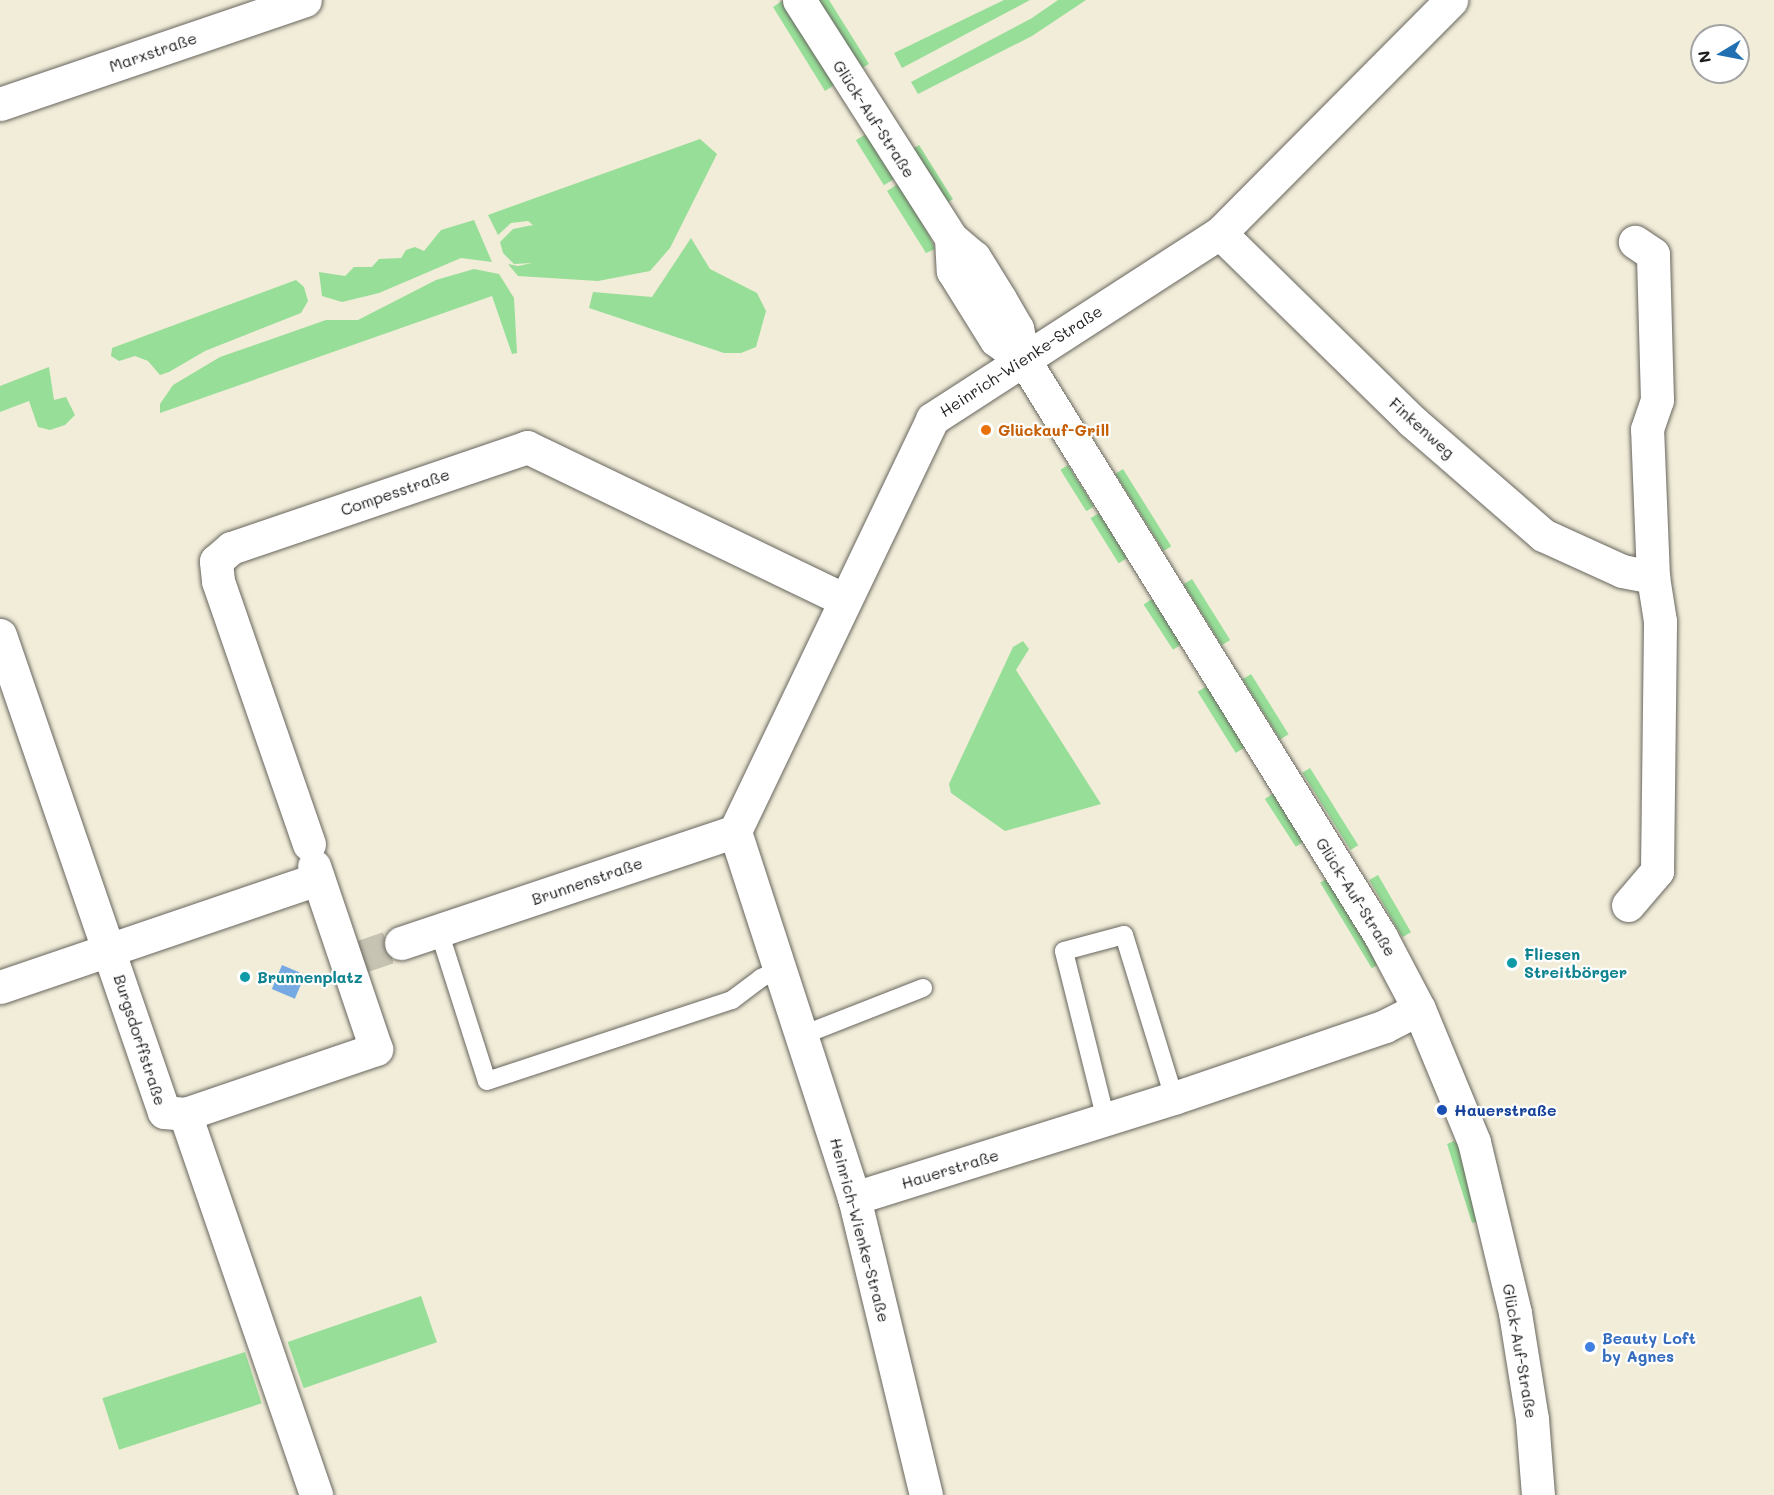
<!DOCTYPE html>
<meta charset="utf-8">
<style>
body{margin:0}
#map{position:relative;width:1774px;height:1495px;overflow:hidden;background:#f2edd9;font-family:Mali,sans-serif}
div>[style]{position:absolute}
.green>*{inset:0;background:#97de98;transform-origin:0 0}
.water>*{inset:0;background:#76a9e2;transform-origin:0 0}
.minor-tunnel>*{height:33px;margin-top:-16.5px;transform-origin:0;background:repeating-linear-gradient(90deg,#c7c3b3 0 33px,transparent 0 49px)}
.roads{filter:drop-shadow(0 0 2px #67655e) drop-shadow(0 0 2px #67655e)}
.service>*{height:18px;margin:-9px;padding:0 9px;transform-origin:9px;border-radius:9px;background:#fff}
.minor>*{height:33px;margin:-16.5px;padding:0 16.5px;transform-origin:16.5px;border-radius:16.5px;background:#fff}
.dots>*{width:16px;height:16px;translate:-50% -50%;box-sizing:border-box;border:3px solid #fff;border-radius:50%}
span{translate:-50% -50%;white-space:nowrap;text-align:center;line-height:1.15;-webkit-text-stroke:4.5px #fff;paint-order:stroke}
.street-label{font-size:16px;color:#1c1c1c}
.food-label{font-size:16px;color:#c56008;font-weight:700}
.left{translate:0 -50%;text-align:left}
.culture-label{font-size:16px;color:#0d838f;font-weight:700}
.transit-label{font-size:16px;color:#164399;font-weight:700}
.shop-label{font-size:16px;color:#366cbe;font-weight:700}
.north{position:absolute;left:1690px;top:24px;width:60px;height:60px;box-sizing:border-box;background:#fff;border:2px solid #a4a4a4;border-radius:50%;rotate:260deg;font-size:16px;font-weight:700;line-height:24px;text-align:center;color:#1c1c1c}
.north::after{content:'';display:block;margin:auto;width:21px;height:27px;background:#1f6fb2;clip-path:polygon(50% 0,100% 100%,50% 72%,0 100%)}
</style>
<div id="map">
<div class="green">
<div style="clip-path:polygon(817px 0,829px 0,869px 64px,855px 72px)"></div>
<div style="clip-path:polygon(1004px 0,1030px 0,902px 68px,894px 53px)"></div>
<div style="clip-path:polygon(1058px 0,1086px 0,1032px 36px,918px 94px,911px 82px,1032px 18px)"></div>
<div style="clip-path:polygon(782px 1px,839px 82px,825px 91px,773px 7px)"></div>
<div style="left:866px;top:134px;width:53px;height:12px;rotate:58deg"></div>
<div style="clip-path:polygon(700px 139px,717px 154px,670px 248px,650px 271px,598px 281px,518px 276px,508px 264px,518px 266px,532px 263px,514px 264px,503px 253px,500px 242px,513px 229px,533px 225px,528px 221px,511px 223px,498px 235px,488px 215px)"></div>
<div style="left:919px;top:145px;width:64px;height:9px;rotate:58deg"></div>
<div style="clip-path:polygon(898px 184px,930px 237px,935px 249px,926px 253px,887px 191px)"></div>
<div style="clip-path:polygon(474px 220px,492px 262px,461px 258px,379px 293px,342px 302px,322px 296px,319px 272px,345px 276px,354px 267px,372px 267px,379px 259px,401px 258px,406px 250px,415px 247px,424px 251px,441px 230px)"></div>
<div style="clip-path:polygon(691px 238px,710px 269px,757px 293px,766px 311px,756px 347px,741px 353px,724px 353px,589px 308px,593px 292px,652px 297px)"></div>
<div style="clip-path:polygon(474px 269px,499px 274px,514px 298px,517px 353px,512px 354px,492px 296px,160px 413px,160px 404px,173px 385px,220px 357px,326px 320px,358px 320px,436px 280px)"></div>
<div style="clip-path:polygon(296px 280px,304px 287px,308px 301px,301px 313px,205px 351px,169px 372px,160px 375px,148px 361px,135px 356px,119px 361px,111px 356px,112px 348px)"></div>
<div style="clip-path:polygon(49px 367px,54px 400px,66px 397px,75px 415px,65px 425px,50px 430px,38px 427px,29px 401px,0 412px,0 386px)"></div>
<div style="left:1068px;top:465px;width:49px;height:9px;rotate:58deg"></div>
<div style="left:1123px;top:469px;width:91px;height:9px;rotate:58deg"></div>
<div style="left:1099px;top:513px;width:53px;height:10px;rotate:58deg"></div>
<div style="left:1192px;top:579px;width:72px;height:10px;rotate:58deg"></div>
<div style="left:1152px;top:599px;width:54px;height:10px;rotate:57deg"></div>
<div style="clip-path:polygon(1023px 641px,1029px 649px,1016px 670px,1101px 804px,1005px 831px,951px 793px,949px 784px,1013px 647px)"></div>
<div style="left:1251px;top:674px;width:71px;height:10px;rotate:58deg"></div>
<div style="left:1207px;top:686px;width:72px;height:11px;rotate:58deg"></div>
<div style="left:1310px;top:768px;width:91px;height:9px;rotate:58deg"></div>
<div style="left:1274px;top:793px;width:57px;height:11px;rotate:57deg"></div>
<div style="left:1378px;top:875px;width:66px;height:10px;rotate:60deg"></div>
<div style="left:1328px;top:878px;width:100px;height:9px;rotate:59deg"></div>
<div style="clip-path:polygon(1454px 1141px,1459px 1144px,1479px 1221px,1472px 1223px,1447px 1144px)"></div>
<div style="left:421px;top:1296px;width:49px;height:141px;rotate:71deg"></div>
<div style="left:245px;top:1352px;width:54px;height:150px;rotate:72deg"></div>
</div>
<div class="water">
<div style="left:282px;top:965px;width:25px;height:26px;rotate:23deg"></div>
</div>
<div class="minor-tunnel">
<div style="left:357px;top:958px;width:46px;rotate:-18.8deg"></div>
</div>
<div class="roads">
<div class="service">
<div style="left:439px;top:931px;width:157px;rotate:72.3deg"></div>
<div style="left:487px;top:1081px;width:258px;rotate:-18.3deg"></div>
<div style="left:732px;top:1000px;width:36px;rotate:-37deg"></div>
<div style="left:761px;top:978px;width:22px;rotate:-24deg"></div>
<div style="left:803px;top:1035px;width:129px;rotate:-21.4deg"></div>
<div style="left:1106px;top:1120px;width:174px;rotate:-104deg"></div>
<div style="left:1064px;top:951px;width:62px;rotate:-14.9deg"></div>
<div style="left:1124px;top:935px;width:170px;rotate:72.9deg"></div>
</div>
<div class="minor">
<div style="left:799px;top:0;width:282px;rotate:57.4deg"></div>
<div style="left:951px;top:238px;width:30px;rotate:40deg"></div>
<div style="left:974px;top:257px;width:49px;rotate:58.2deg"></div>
<div style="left:1000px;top:299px;width:34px;rotate:60deg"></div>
<div style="left:1017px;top:328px;width:33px;rotate:78deg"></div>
<div style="left:1024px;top:360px;width:679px;rotate:58.25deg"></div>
<div style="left:1381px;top:937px;width:81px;rotate:62.2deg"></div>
<div style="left:1419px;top:1009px;width:144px;rotate:67.5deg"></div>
<div style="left:1474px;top:1142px;width:176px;rotate:76.5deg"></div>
<div style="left:1515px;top:1313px;width:107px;rotate:80.9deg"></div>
<div style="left:1532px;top:1419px;width:76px;rotate:85.5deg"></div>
<div style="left:0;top:104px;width:322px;rotate:-18.8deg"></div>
<div style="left:1220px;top:233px;width:269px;rotate:44.4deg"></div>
<div style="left:1412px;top:421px;width:174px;rotate:41deg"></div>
<div style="left:1543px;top:535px;width:87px;rotate:24.5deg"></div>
<div style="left:1622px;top:571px;width:32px;rotate:11deg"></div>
<div style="left:951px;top:238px;width:33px;rotate:87deg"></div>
<div style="left:953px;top:271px;width:81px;rotate:58.1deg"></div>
<div style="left:996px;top:340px;width:34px;rotate:36deg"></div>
<div style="left:0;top:635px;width:504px;rotate:71.03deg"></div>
<div style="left:164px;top:1112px;width:21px;rotate:5deg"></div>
<div style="left:185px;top:1114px;width:202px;rotate:-18.8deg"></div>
<div style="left:376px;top:1049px;width:193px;rotate:-108.7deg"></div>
<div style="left:309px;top:844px;width:278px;rotate:-109.1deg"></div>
<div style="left:218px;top:581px;width:20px;rotate:-96deg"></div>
<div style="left:216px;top:561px;width:20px;rotate:-41deg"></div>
<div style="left:231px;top:548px;width:313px;rotate:-18.8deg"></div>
<div style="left:527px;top:447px;width:353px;rotate:25.7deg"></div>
<div style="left:1628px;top:905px;width:45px;rotate:-49.5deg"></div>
<div style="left:1657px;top:871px;width:250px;rotate:-89.3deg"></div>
<div style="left:1660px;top:621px;width:45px;rotate:-99deg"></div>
<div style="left:1653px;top:577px;width:148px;rotate:-92.3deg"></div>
<div style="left:1647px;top:429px;width:31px;rotate:-71deg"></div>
<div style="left:1657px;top:400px;width:146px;rotate:-91.6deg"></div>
<div style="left:1653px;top:254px;width:22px;rotate:-146deg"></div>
<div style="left:401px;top:943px;width:352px;rotate:-18.5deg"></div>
<div style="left:0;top:987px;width:336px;rotate:-18.8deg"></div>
<div style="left:185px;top:1114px;width:403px;rotate:71deg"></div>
<div style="left:854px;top:1198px;width:335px;rotate:-17.4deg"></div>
<div style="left:1174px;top:1098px;width:223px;rotate:-18.8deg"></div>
<div style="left:1385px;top:1026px;width:38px;rotate:-27deg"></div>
<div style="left:926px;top:1495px;width:306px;rotate:-103.6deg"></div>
<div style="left:854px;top:1198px;width:386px;rotate:-108deg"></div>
<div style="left:735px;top:831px;width:457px;rotate:-64.4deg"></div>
<div style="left:932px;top:419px;width:343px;rotate:-32.9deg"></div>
<div style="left:1220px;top:233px;width:328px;rotate:-45.2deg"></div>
</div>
</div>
<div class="dots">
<div style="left:986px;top:430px;background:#e8710a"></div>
<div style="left:1512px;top:963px;background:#0f9aa8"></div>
<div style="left:245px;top:977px;background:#0f9aa8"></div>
<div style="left:1442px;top:1110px;background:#1a4fb4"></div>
<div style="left:1590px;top:1347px;background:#3f7fe0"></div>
</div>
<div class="street-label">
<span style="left:153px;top:52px;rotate:-19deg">Marxstraße</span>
<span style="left:874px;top:119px;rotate:57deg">Glück-Auf-Straße</span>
<span style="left:1021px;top:361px;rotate:-33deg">Heinrich-Wienke-Straße</span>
<span style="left:1422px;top:428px;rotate:42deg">Finkenweg</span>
<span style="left:395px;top:492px;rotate:-19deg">Compesstraße</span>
<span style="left:587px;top:881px;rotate:-19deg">Brunnenstraße</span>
<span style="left:1356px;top:897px;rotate:58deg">Glück-Auf-Straße</span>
<span style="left:140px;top:1040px;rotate:72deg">Burgsdorffstraße</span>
<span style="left:950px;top:1169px;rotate:-17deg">Hauerstraße</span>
<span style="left:860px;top:1230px;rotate:75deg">Heinrich-Wienke-Straße</span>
<span style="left:1520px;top:1351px;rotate:80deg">Glück-Auf-Straße</span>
</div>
<div class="food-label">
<span class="left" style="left:998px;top:430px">Glückauf-Grill</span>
</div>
<div class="culture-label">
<span class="left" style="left:1524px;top:963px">Fliesen<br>Streitbörger</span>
<span class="left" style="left:257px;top:977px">Brunnenplatz</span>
</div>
<div class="transit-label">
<span class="left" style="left:1454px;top:1110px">Hauerstraße</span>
</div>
<div class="shop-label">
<span class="left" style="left:1602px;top:1347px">Beauty Loft<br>by Agnes</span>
</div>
<div class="north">N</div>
</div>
